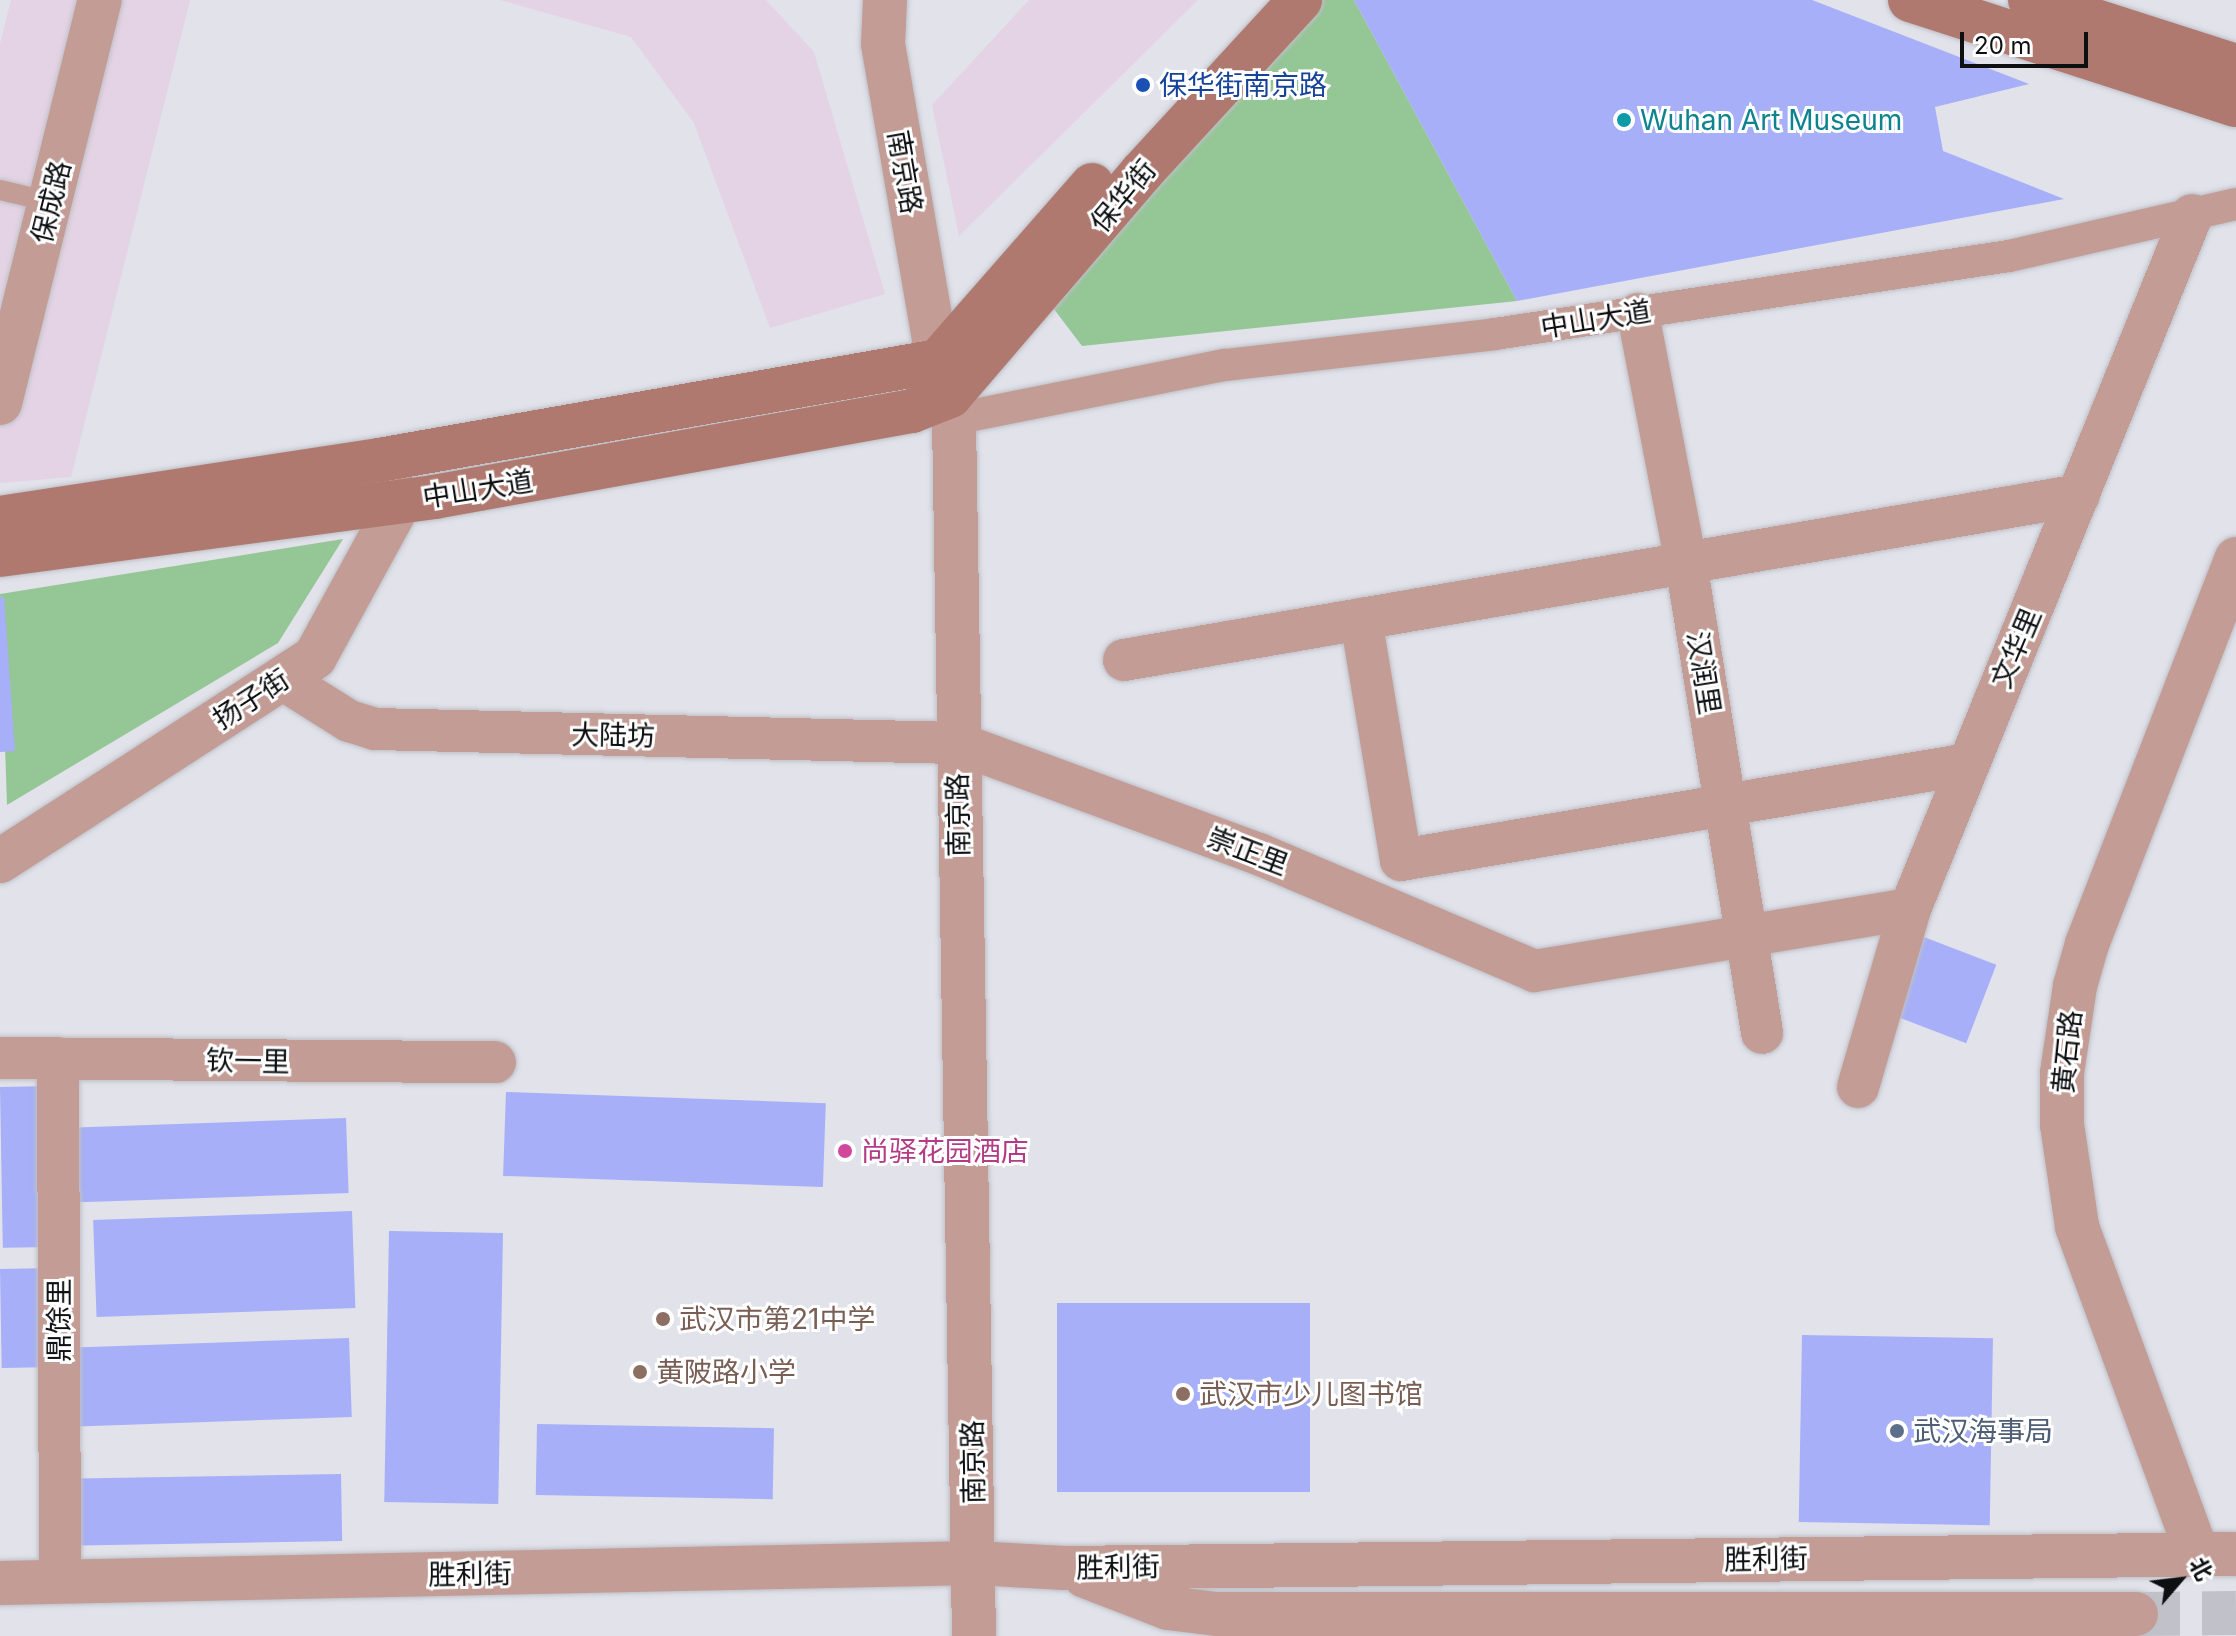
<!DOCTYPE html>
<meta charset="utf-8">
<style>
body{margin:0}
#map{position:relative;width:2236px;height:1636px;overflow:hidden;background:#e1e2ea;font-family:Inter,"Noto Sans SC",sans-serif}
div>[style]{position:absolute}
.commercial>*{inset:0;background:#e4d3e4}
.green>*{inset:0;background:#95c696}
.building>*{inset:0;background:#a6aff8;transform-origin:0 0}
.primary-tunnel>*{height:44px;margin-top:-22px;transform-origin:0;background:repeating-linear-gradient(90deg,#c1c2c9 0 44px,transparent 0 66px)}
.roads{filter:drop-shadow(0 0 2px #bfc0c7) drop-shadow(0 0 2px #bfc0c7)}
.service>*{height:20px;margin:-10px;padding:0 10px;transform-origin:10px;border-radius:10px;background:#c29c95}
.pedestrian>*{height:32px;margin:-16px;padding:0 16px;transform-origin:16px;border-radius:16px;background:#c29c95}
.minor>*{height:42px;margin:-21px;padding:0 21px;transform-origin:21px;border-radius:21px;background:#c29c95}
.tertiary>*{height:44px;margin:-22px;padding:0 22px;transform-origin:22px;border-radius:22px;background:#c29c95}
.secondary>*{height:44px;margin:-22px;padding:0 22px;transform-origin:22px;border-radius:22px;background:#b0796f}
.dots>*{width:22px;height:22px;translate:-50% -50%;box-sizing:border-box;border:4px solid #fff;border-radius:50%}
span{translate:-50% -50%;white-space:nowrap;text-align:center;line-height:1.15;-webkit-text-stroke:6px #fff;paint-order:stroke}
.transit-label{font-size:28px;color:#164399}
.left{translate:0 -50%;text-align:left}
.culture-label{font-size:28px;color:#0d838f}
.street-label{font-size:28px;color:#0e0f11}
.hotel-label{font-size:28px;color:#b23c85}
.education-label{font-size:28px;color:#785e54}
.service-label{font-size:28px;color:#4e5e75}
.north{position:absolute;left:2140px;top:1540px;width:80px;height:80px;-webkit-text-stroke:6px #fff;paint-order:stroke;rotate:62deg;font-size:22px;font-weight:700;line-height:32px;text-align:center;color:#0e0f11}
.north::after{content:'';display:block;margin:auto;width:28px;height:36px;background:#0e0f11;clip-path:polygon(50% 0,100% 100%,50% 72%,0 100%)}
.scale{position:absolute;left:1960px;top:32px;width:128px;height:36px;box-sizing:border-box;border:4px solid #0e0f11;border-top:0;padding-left:10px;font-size:24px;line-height:28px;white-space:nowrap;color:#0e0f11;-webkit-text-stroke:6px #fff;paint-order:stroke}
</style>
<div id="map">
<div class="commercial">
<div style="clip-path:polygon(11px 0,190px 0,71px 477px,0 483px,0 44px)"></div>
<div style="clip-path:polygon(500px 0,766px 0,814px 52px,885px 294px,770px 328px,694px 123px,631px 37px)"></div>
<div style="clip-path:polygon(1029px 0,1198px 0,959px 236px,932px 105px)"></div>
</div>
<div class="green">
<div style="clip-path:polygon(1323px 0,1354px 0,1517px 301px,1082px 346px,1044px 296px,1181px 144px)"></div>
<div style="clip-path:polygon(343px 539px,278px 643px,7px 805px,0 594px)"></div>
</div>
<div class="building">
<div style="clip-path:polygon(1354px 0,1812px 0,2029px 84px,1935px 107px,1943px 151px,2064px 199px,1517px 301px)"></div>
<div style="clip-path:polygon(0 597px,4px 597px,15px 751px,0 752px)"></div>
<div style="left:1916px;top:934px;width:86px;height:84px;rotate:21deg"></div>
<div style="left:51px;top:1086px;width:161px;height:51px;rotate:89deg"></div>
<div style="left:506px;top:1092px;width:320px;height:84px;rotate:2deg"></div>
<div style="left:346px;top:1118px;width:75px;height:284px;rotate:88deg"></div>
<div style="left:352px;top:1211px;width:97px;height:259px;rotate:88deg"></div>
<div style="left:389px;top:1231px;width:114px;height:271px;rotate:1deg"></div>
<div style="left:53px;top:1268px;width:99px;height:53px;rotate:89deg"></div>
<div style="left:1057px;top:1303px;width:253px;height:189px"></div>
<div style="left:1802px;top:1335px;width:191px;height:187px;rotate:1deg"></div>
<div style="left:349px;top:1338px;width:79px;height:274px;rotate:88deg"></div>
<div style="left:537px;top:1424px;width:237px;height:71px;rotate:1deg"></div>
<div style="left:341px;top:1474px;width:67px;height:278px;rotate:89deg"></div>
</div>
<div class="primary-tunnel">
<div style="left:2136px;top:1614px;width:100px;rotate:-0.6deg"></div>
</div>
<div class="roads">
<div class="service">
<div style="left:0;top:190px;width:52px;rotate:13.2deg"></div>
</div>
<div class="pedestrian">
<div style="left:954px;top:419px;width:276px;rotate:-11.3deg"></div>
<div style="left:1225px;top:365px;width:272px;rotate:-6.5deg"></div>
<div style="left:1495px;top:334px;width:520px;rotate:-8.63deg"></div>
<div style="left:2009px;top:256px;width:233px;rotate:-12.9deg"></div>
</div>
<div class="minor">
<div style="left:1638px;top:314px;width:254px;rotate:79.1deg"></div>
<div style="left:1686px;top:563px;width:476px;rotate:80.8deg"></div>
<div style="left:1361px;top:619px;width:244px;rotate:80.6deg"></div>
<div style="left:1401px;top:860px;width:575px;rotate:-9.61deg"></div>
<div style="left:1124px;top:660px;width:969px;rotate:-9.8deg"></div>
<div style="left:282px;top:679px;width:79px;rotate:32.1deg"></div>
<div style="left:349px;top:721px;width:27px;rotate:17deg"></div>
<div style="left:375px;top:729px;width:582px;rotate:1.38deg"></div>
<div style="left:957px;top:743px;width:322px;rotate:20.2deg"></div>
<div style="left:1259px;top:854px;width:299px;rotate:23deg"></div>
<div style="left:1534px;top:971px;width:381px;rotate:-9.4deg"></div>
<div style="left:0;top:1058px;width:495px;rotate:0.5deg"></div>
<div style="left:58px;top:1058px;width:524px;rotate:89.78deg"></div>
<div style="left:1858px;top:1087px;width:185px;rotate:-73.7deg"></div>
<div style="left:1910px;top:909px;width:749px;rotate:-67.89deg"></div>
</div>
<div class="tertiary">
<div style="left:885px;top:0;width:44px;rotate:92.6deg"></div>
<div style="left:883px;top:44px;width:322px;rotate:80.2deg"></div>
<div style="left:938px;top:361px;width:60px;rotate:74.6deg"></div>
<div style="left:954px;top:419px;width:1217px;rotate:89.06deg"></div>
<div style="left:0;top:403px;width:415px;rotate:-76.1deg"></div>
<div style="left:0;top:861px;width:375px;rotate:-32.9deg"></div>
<div style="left:315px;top:657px;width:177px;rotate:-61.3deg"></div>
<div style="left:400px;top:502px;width:34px;rotate:-117deg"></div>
<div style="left:2197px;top:1553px;width:348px;rotate:-110.2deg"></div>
<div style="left:2077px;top:1226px;width:102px;rotate:-98.4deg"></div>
<div style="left:2062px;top:1125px;width:52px;rotate:-90deg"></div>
<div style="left:2062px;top:1073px;width:88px;rotate:-81.5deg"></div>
<div style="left:2075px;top:986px;width:44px;rotate:-74.1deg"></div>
<div style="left:2087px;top:944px;width:413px;rotate:-68.8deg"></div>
<div style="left:1085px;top:1576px;width:89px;rotate:21.1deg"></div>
<div style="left:1168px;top:1608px;width:49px;rotate:7deg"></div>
<div style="left:1217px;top:1614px;width:919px"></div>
<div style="left:0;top:1583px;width:976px;rotate:-1.17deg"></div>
<div style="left:976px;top:1563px;width:88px;rotate:3.3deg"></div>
<div style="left:1064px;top:1568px;width:1172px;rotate:-0.68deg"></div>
</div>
<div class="secondary">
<div style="left:1910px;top:0;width:342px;rotate:17.9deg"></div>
<div style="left:2030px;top:0;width:216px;rotate:17.8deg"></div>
<div style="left:0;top:518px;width:383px;rotate:-8.7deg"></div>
<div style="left:379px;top:460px;width:568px;rotate:-10.04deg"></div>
<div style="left:938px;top:361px;width:234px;rotate:-48.8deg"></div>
<div style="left:0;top:555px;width:438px;rotate:-7.6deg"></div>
<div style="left:434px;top:497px;width:486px;rotate:-10.2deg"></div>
<div style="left:912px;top:411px;width:41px;rotate:-21.5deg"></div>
<div style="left:950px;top:396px;width:295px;rotate:-49.4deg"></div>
<div style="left:1142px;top:172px;width:234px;rotate:-47.4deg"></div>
</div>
</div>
<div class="dots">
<div style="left:1143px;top:85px;background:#1a4fb4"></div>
<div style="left:1624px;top:120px;background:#0f9aa8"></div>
<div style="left:845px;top:1151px;background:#d1479c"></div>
<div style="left:663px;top:1319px;background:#8d6e63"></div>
<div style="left:640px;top:1372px;background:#8d6e63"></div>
<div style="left:1183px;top:1394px;background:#8d6e63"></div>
<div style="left:1897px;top:1431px;background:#5c6f8a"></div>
</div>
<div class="transit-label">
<span class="left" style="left:1159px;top:85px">保华街南京路</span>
</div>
<div class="culture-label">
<span class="left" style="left:1640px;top:120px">Wuhan Art Museum</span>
</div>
<div class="street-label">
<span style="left:905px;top:172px;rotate:80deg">南京路</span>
<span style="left:1123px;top:196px;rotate:-50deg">保华街</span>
<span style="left:51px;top:202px;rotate:-76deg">保成路</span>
<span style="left:1596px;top:319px;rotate:-9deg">中山大道</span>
<span style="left:478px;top:489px;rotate:-9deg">中山大道</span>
<span style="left:2016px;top:648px;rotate:-67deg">文华里</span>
<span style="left:1704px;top:673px;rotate:81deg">汉润里</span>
<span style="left:251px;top:699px;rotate:-33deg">扬子街</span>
<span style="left:613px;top:735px;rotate:1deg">大陆坊</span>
<span style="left:958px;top:815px;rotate:-91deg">南京路</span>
<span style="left:1248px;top:851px;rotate:21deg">崇正里</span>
<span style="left:2067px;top:1052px;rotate:-84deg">黄石路</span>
<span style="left:248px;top:1061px;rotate:1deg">钦一里</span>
<span style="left:59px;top:1320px;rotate:-90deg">鼎馀里</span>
<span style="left:973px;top:1462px;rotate:-91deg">南京路</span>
<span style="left:1766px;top:1559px;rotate:-1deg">胜利街</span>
<span style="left:1118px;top:1567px;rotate:-1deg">胜利街</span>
<span style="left:470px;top:1574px;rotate:-1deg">胜利街</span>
</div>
<div class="hotel-label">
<span class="left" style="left:861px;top:1151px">尚驿花园酒店</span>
</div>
<div class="education-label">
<span class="left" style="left:679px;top:1319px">武汉市第21中学</span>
<span class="left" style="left:656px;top:1372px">黄陂路小学</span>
<span class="left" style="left:1199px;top:1394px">武汉市少儿图书馆</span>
</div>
<div class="service-label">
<span class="left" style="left:1913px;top:1431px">武汉海事局</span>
</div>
<div class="north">北</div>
<div class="scale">20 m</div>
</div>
